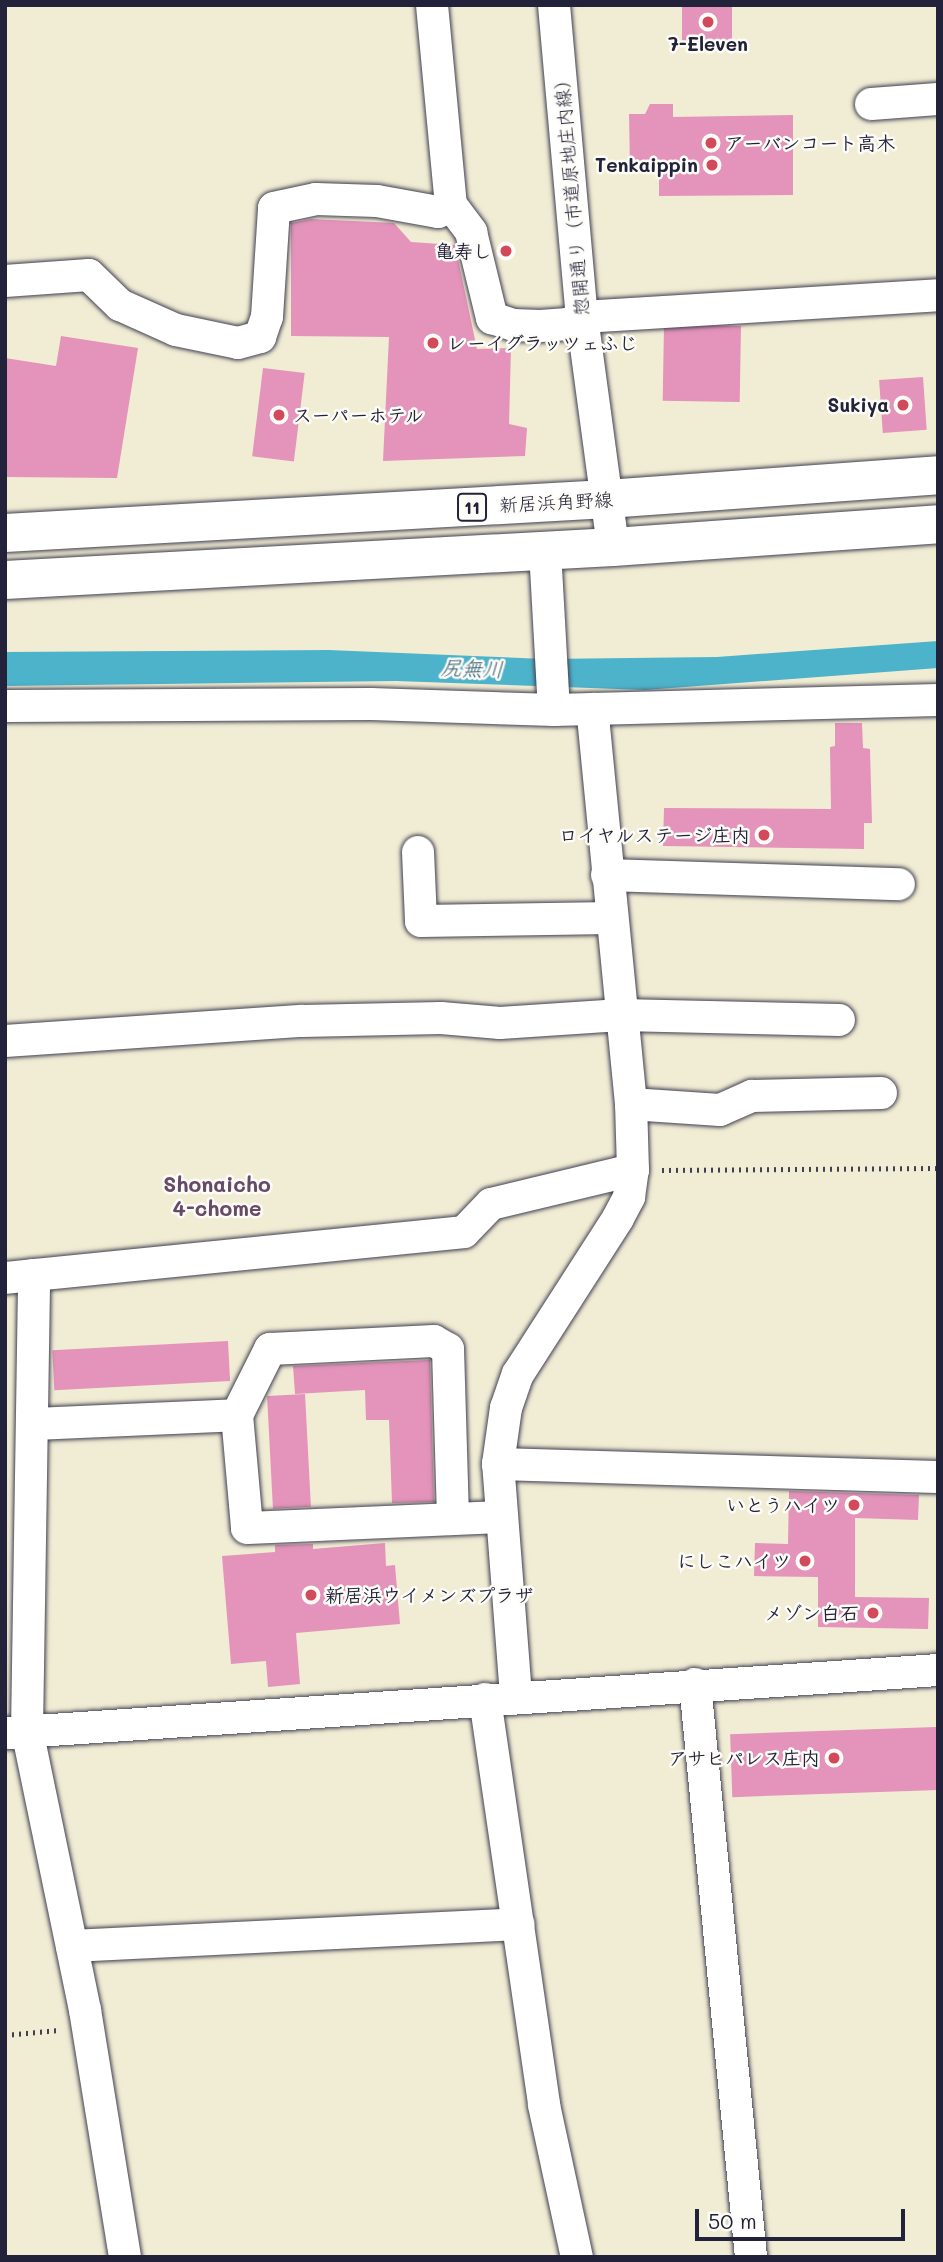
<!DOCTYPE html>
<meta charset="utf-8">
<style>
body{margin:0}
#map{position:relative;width:943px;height:2262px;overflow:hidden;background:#f1ecd4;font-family:Mali,"Klee One",sans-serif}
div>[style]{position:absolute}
.water>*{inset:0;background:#4cb3ca}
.building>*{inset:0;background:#e493ba;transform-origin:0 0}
.path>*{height:4.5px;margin-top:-2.25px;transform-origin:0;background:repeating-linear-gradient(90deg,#414052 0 2px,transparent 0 7px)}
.roads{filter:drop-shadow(0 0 2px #414052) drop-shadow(0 0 2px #414052)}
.minor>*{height:32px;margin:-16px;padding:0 16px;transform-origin:16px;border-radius:16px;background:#fff}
.major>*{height:38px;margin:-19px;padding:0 19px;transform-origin:19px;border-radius:19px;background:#fff}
.dots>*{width:19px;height:19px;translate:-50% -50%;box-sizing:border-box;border:4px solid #fdfcf7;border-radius:50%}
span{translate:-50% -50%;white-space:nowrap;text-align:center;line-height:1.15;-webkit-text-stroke:5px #fdfcf7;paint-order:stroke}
.shield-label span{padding:2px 5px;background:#fdfcf7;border:2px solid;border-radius:5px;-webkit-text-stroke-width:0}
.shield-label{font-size:18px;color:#22223b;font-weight:700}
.poi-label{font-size:19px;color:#22223b;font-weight:700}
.left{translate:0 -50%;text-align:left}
.right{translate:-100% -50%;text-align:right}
.street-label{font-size:19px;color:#22223b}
.water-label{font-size:21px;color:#335c74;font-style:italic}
.neighbourhood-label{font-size:21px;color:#664a67;font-weight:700}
.frame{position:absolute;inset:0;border:7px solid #22223b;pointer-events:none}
.scale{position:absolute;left:695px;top:2209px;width:210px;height:32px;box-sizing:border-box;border:4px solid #22223b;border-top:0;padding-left:9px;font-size:21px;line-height:24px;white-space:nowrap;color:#22223b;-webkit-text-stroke:5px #fdfcf7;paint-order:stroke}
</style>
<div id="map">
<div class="water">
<div style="clip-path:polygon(938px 641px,938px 668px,645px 690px,396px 681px,5px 686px,5px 652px,328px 650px,545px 659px,717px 657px)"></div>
</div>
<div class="building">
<div style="left:682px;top:5px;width:50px;height:37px"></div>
<div style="clip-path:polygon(650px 104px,673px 104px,673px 117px,793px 115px,793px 195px,659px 196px,659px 169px,630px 169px,629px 114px,645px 114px)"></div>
<div style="clip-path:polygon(311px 219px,394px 223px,411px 242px,455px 245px,477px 349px,511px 348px,509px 424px,527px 428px,525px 456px,383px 461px,389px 337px,291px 336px,291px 223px)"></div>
<div style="left:741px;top:326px;width:76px;height:77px;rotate:91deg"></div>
<div style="clip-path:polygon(61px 336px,138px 348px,117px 478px,5px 477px,5px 358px,56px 366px)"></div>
<div style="left:263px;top:368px;width:42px;height:89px;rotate:7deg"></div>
<div style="left:923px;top:377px;width:53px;height:44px;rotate:86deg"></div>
<div style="clip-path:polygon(835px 723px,862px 723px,863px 748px,870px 749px,872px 823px,864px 823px,864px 849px,663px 846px,664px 808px,831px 809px,830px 747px,835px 746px)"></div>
<div style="left:228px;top:1341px;width:40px;height:176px;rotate:87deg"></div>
<div style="clip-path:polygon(430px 1360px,434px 1502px,392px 1503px,389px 1420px,366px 1420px,365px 1390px,295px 1394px,293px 1366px)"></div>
<div style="left:305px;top:1394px;width:113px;height:38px;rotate:87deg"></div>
<div style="clip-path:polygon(789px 1491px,919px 1495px,918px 1520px,855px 1518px,855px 1597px,929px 1598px,928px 1629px,818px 1627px,818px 1577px,754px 1576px,755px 1543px,788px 1544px)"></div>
<div style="clip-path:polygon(385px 1543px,386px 1566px,395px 1565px,400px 1624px,296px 1633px,300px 1684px,268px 1687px,266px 1661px,231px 1664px,222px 1556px,275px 1552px,275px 1545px,313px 1544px,313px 1549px)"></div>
<div style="left:936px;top:1727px;width:63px;height:206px;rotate:88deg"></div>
</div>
<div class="path">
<div style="left:662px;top:1170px;width:276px;rotate:-0.4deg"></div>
<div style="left:5px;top:2035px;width:54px;rotate:-5.3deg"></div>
</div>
<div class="roads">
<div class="minor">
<div style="left:432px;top:5px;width:201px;rotate:84.6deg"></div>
<div style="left:451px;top:205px;width:34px;rotate:53deg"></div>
<div style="left:471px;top:232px;width:89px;rotate:76.3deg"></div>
<div style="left:492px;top:318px;width:23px;rotate:18deg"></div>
<div style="left:514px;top:325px;width:26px;rotate:2deg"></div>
<div style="left:540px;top:326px;width:28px;rotate:-4deg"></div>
<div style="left:568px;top:324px;width:16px;rotate:-27deg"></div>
<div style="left:582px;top:317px;width:357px;rotate:-3.5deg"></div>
<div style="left:554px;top:5px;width:313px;rotate:84.9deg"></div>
<div style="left:582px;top:317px;width:232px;rotate:82.3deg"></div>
<div style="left:871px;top:104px;width:67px;rotate:-4.3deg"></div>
<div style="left:5px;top:281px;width:84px;rotate:-4.1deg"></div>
<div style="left:89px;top:275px;width:43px;rotate:44.1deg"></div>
<div style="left:120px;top:305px;width:61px;rotate:24.1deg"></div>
<div style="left:176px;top:330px;width:63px;rotate:11.8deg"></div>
<div style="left:238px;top:343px;width:23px;rotate:-15deg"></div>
<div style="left:260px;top:337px;width:21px;rotate:-71deg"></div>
<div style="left:267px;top:317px;width:109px;rotate:-86.3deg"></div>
<div style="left:274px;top:208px;width:43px;rotate:-12.1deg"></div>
<div style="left:316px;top:199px;width:61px;rotate:1.9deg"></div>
<div style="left:377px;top:201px;width:62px;rotate:10.2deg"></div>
<div style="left:438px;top:212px;width:15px;rotate:-28deg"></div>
<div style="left:545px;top:550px;width:160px;rotate:86.8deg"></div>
<div style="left:5px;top:706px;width:366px;rotate:-0.3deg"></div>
<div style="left:371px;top:704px;width:183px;rotate:1.9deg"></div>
<div style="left:554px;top:710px;width:384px;rotate:-1.5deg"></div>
<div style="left:418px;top:852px;width:69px;rotate:87.5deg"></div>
<div style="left:421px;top:921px;width:190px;rotate:-0.9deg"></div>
<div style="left:607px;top:875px;width:292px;rotate:1.8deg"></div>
<div style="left:5px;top:1041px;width:298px;rotate:-3.9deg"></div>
<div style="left:302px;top:1021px;width:139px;rotate:-1.2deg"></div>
<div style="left:441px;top:1018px;width:59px;rotate:4.8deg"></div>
<div style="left:500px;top:1023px;width:121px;rotate:-3.8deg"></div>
<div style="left:621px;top:1015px;width:218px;rotate:1.3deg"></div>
<div style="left:631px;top:1104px;width:89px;rotate:3.9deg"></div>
<div style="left:720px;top:1110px;width:35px;rotate:-24deg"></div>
<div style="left:752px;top:1096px;width:129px;rotate:-1.3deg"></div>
<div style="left:5px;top:1278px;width:29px;rotate:-6deg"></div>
<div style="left:237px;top:1415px;width:74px;rotate:-63.4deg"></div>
<div style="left:270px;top:1349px;width:164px;rotate:-2.8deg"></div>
<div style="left:434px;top:1341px;width:16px;rotate:30deg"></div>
<div style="left:448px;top:1349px;width:170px;rotate:88.3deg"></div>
<div style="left:33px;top:1424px;width:204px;rotate:-2.5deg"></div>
<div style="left:237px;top:1415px;width:113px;rotate:84.9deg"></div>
<div style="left:247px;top:1528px;width:255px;rotate:-2.5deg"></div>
<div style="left:498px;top:1464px;width:440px;rotate:1.7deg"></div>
<div style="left:695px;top:1684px;width:576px;rotate:84.42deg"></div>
<div style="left:516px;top:1696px;width:233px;rotate:-94.4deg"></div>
<div style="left:498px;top:1464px;width:57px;rotate:-81.9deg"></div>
<div style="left:506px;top:1408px;width:36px;rotate:-71deg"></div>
<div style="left:518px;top:1374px;width:185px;rotate:-57.3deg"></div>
<div style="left:618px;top:1218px;width:24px;rotate:-62deg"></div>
<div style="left:629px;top:1197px;width:27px;rotate:-82deg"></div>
<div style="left:633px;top:1170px;width:66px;rotate:-91.7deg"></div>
<div style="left:631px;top:1104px;width:397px;rotate:-95.6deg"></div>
<div style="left:485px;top:1699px;width:410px;rotate:81.7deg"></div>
<div style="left:544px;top:2105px;width:156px;rotate:77.8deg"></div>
<div style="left:7px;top:1733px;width:933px;rotate:-3.87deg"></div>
<div style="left:72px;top:1946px;width:447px;rotate:-2.8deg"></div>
<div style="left:125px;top:2257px;width:250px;rotate:-99.2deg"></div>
<div style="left:85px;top:2010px;width:285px;rotate:-101.7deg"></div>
<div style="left:27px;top:1731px;width:456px;rotate:-89.1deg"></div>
<div style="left:34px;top:1275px;width:432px;rotate:-5.7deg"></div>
<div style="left:464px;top:1232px;width:39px;rotate:-46deg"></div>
<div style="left:491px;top:1204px;width:146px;rotate:-13.5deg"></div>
</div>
<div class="major">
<div style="left:5px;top:533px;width:603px;rotate:-3.23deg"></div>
<div style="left:607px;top:499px;width:332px;rotate:-4.1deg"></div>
<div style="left:5px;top:580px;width:609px;rotate:-3.11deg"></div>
<div style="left:613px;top:547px;width:326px;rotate:-4deg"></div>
</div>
</div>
<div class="dots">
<div style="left:708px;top:22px;background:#d1495b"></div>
<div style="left:711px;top:143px;background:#d1495b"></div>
<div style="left:712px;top:165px;background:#d1495b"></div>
<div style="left:506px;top:251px;background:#d1495b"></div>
<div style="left:433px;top:343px;background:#d1495b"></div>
<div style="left:903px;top:405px;background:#d1495b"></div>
<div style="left:279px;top:415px;background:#d1495b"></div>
<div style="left:764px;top:835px;background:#d1495b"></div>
<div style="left:854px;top:1505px;background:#d1495b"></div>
<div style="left:805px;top:1561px;background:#d1495b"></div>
<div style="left:311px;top:1595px;background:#d1495b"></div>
<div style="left:873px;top:1613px;background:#d1495b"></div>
<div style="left:834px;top:1758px;background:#d1495b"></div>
</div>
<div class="shield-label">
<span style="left:472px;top:507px">11</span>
</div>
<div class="poi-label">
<span style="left:708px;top:44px">7-Eleven</span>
<span class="left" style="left:725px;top:143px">アーバンコート高木</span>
<span class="right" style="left:698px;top:165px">Tenkaippin</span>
<span class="right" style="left:492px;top:251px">亀寿し</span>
<span class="left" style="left:447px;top:343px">レーイグラッツェふじ</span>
<span class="right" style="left:889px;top:405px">Sukiya</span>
<span class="left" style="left:293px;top:415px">スーパーホテル</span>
<span class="right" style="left:750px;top:835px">ロイヤルステージ庄内</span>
<span class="right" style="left:840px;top:1505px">いとうハイツ</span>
<span class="right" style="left:791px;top:1561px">にしこハイツ</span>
<span class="left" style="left:325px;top:1595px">新居浜ウイメンズプラザ</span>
<span class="right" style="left:859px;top:1613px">メゾン白石</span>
<span class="right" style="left:820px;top:1758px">アサヒパレス庄内</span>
</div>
<div class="street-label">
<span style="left:571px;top:193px;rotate:-95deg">惣開通り（市道原地庄内線）</span>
<span style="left:556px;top:502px;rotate:-3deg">新居浜角野線</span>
</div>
<div class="water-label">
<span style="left:472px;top:668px;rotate:2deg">尻無川</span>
</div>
<div class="neighbourhood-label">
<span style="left:217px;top:1196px">Shonaicho<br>4-chome</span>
</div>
<div class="frame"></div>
<div class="scale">50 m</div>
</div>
